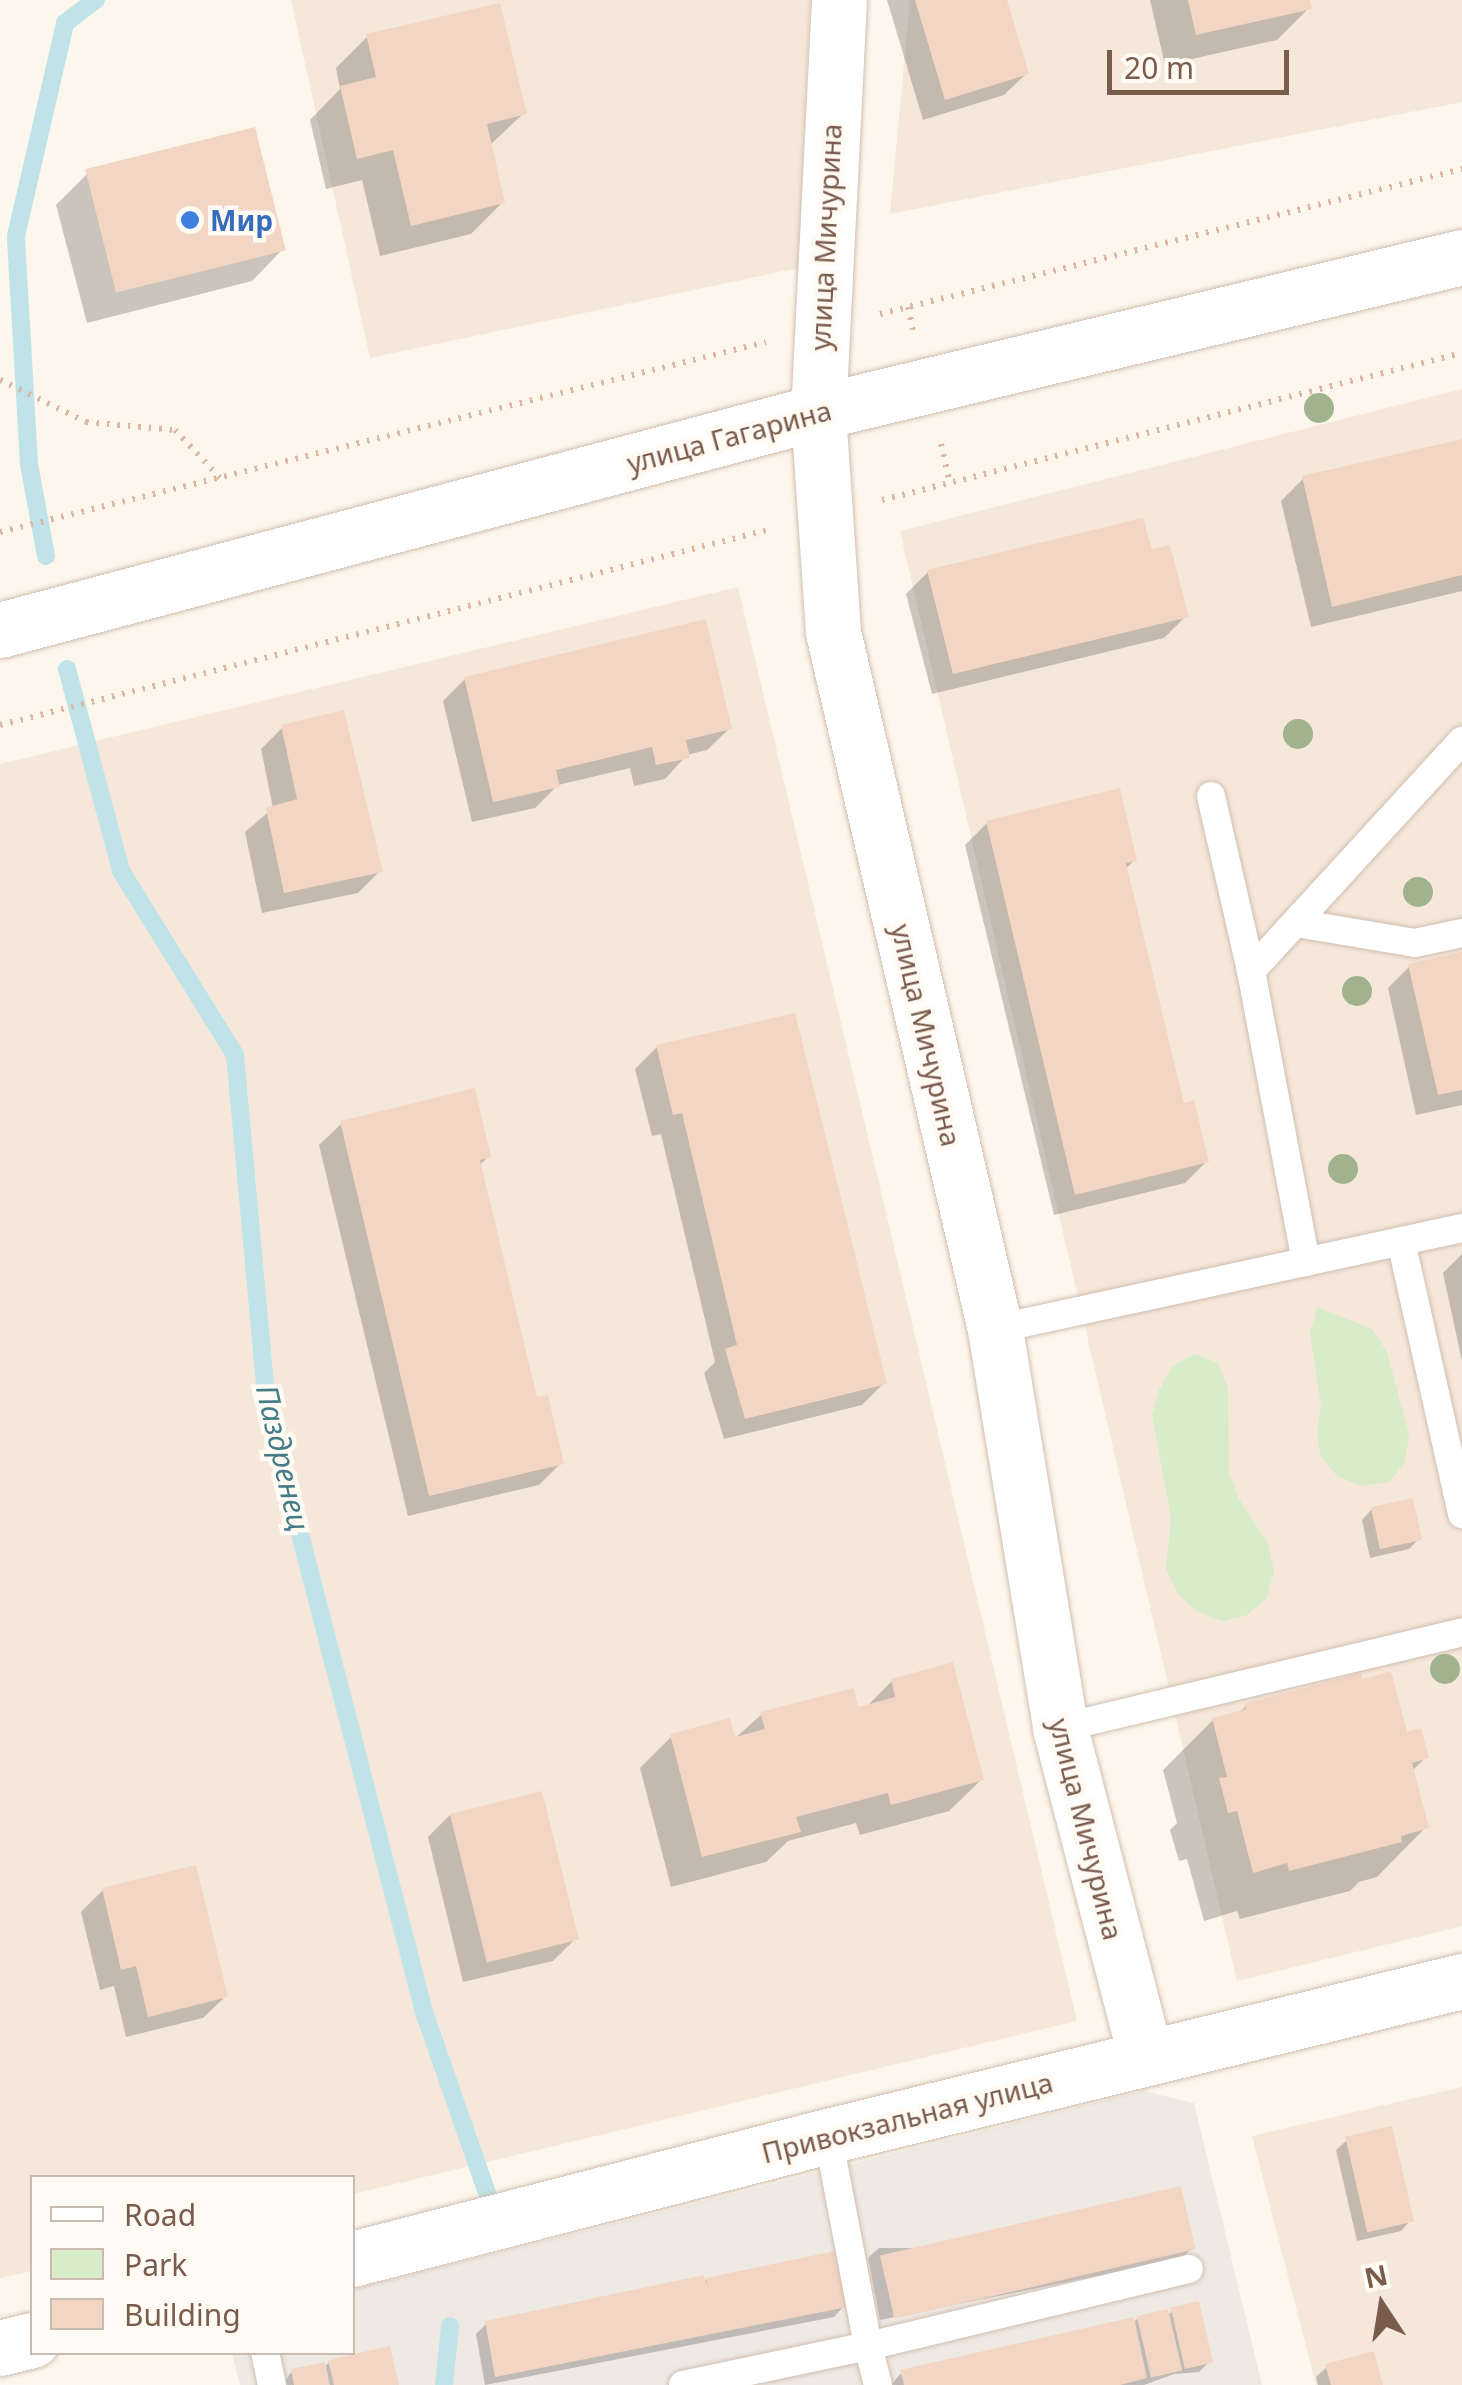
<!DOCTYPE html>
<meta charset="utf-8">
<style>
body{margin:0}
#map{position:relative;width:1462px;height:2385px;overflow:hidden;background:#fdf6ec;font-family:"Noto Sans",sans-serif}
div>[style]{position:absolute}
.residential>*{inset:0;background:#f5e8da}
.industrial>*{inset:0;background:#efe9e4}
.green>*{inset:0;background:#d8ecc9}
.shadow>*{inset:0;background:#0003}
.stream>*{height:18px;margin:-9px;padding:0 9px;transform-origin:9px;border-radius:9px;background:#bfe3e8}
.building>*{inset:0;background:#f3d5c3;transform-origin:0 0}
.path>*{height:6px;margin-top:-3px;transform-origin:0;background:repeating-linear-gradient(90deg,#d9b8a5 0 2.5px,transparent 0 10.5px)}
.roads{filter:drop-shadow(0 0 2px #d1beb0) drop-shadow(0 0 2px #d1beb0)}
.lane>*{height:28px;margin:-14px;padding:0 14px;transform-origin:14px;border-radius:14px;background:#fff}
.street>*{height:55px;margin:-27.5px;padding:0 27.5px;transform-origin:27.5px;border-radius:27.5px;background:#fff}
.secondary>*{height:55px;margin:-27.5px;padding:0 27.5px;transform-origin:27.5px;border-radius:27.5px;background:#fff}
.trees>*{width:30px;height:30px;margin:-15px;border-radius:50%;background:#a0b28e}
.dots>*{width:28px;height:28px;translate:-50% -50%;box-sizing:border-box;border:5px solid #fffaf3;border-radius:50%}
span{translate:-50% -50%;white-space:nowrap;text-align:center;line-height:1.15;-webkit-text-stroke:9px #fffaf3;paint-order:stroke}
.shop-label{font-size:28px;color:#366cbe;font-weight:700}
.left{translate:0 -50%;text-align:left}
.street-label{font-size:28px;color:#7a5c4d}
.water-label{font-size:30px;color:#437c86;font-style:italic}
.legend{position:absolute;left:30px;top:2175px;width:325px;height:180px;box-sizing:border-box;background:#fffaf3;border:2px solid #cabbb1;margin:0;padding:12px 18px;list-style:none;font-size:30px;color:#7a5c4d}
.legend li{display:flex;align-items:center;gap:20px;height:50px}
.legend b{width:50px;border:2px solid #cabbb1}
.north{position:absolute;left:1332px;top:2255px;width:100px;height:100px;-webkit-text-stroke:8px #fffaf3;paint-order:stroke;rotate:348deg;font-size:28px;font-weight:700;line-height:40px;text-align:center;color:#7a5c4d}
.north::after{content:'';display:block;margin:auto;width:35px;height:45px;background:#7a5c4d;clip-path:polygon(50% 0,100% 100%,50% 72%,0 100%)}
.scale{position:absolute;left:1107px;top:50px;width:182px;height:45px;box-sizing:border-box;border:5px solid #7a5c4d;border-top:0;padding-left:12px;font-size:30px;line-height:35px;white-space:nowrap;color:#7a5c4d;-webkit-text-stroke:8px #fffaf3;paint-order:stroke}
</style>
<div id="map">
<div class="residential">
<div style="clip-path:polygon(291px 0,810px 0,798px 268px,370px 358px)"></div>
<div style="clip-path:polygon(910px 0,1462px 0,1462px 102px,890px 214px)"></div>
<div style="clip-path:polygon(1462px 389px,1462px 1926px,1237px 1981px,900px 531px)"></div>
<div style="clip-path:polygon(738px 587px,1077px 2021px,353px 2194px,352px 2178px,32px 2178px,32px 2271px,0 2278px,0 764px)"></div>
<div style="clip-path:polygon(1462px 2087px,1462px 2385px,1316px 2385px,1252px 2136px)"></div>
</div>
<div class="industrial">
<div style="clip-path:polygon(1143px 2091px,1194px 2103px,1262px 2385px,240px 2385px,232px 2353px,352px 2352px,353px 2289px)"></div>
</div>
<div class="green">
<div style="clip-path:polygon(1317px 1307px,1372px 1329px,1387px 1352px,1409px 1435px,1405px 1463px,1389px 1482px,1362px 1486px,1337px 1476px,1320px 1455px,1317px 1431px,1321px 1406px,1310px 1333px)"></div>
<div style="clip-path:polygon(1194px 1354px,1218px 1363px,1228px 1388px,1229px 1472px,1239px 1499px,1268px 1544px,1274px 1571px,1267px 1598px,1247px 1615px,1222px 1621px,1198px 1612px,1178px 1594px,1166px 1569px,1171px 1518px,1152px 1415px,1159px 1390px,1172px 1367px)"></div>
</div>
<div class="shadow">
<div style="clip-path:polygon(887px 0,1004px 0,1026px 74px,1004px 95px,923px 120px)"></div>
<div style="clip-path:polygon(1150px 0,1307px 0,1309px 8px,1277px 40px,1165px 65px)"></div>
<div style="clip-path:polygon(367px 37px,524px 113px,489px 146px,502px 203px,471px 234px,380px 256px,362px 180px,326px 189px,310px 120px,340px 89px,336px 68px)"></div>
<div style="clip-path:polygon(88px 173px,283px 249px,252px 281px,87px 323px,56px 205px)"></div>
<div style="clip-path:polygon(1462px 442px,1462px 591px,1311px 627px,1281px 501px,1303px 479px)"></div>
<div style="clip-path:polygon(1151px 552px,1186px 616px,1164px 638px,932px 694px,906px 594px,928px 572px)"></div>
<div style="clip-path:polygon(465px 679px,729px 729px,707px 750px,687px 755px,665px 779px,634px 786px,630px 768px,558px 785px,535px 808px,472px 822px,443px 701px)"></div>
<div style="clip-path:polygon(283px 727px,380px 871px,358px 893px,262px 913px,245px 832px,273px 808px,261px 749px)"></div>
<div style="clip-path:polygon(987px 823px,1135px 860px,1125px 869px,1182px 1106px,1206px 1162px,1185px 1183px,1054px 1215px,965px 845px)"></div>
<div style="clip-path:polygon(1462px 955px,1462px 1105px,1416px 1115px,1388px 988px,1410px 966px)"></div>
<div style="clip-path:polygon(657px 1047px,884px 1383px,862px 1405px,724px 1439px,704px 1373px,715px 1362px,661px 1134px,652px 1136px,635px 1069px)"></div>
<div style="clip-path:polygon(341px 1124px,488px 1157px,479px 1166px,535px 1400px,561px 1463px,539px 1485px,408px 1516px,319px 1145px)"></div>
<div style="clip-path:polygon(1462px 1254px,1462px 1361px,1443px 1273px)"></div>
<div style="clip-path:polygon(1372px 1509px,1419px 1539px,1409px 1549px,1370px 1558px,1362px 1520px)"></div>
<div style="clip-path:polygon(892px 1681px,981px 1780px,949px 1811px,860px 1835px,856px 1823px,788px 1841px,766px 1862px,671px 1887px,640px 1768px,672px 1736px,733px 1740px,762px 1714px,866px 1707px)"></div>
<div style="clip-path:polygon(1246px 1706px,1405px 1735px,1426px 1757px,1412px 1771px,1426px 1827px,1377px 1877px,1359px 1882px,1350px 1891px,1240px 1919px,1237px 1911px,1204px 1921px,1187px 1859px,1179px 1861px,1170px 1830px,1177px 1823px,1163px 1770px,1213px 1720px,1238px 1714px)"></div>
<div style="clip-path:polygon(450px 1815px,575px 1939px,553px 1961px,463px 1982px,428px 1837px)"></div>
<div style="clip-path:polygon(103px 1890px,225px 1997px,203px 2018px,126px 2037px,114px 1986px,100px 1990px,81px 1912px)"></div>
<div style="clip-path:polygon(1347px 2140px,1411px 2220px,1401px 2231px,1357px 2241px,1336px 2150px)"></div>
<div style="clip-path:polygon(879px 2248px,1192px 2248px,1181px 2259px,880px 2320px,868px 2258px)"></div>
<div style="clip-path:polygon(834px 2254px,844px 2306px,834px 2317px,485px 2385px,476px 2334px,486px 2324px)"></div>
<div style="clip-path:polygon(1173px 2310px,1210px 2361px,1199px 2372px,1174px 2374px,1144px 2385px,891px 2385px,902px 2372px,1133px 2323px,1138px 2318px,1167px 2316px)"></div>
<div style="clip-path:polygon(329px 2362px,396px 2385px,282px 2385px,292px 2371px,324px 2368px)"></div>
<div style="clip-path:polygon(1327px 2367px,1381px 2385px,1318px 2385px,1316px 2377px)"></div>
</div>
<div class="stream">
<div style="left:46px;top:556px;width:94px;rotate:-100.5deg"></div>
<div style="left:29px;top:464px;width:228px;rotate:-93.3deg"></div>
<div style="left:16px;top:236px;width:219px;rotate:-77deg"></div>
<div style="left:65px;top:23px;width:39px;rotate:-37deg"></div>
<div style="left:67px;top:669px;width:209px;rotate:75deg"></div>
<div style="left:121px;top:871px;width:216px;rotate:58.2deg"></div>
<div style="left:235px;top:1055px;width:353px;rotate:84.8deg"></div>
<div style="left:267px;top:1407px;width:625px;rotate:75.45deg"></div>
<div style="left:424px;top:2012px;width:200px;rotate:70.8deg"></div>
<div style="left:444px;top:2385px;width:59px;rotate:-84.2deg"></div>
</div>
<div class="building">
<div style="clip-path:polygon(915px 0,1007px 0,1029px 74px,945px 100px)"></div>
<div style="clip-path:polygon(1188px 0,1310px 0,1312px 9px,1196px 35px)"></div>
<div style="clip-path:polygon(500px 3px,527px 114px,487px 124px,505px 203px,411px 226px,393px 150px,357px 159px,340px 86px,376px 77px,366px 34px)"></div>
<div style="left:255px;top:127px;width:127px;height:175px;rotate:76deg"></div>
<div style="clip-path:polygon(1462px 439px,1462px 575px,1332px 607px,1302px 476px)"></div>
<div style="clip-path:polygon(1143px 518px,1152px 549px,1170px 545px,1189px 617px,953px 674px,927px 570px)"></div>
<div style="clip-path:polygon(706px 619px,732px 729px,686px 740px,690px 758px,656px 765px,652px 747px,556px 770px,560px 787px,493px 802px,464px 677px)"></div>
<div style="clip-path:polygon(344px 710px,383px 872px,284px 893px,266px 808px,297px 799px,281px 725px)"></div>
<div style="clip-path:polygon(1120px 788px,1137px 861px,1126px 863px,1184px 1103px,1194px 1100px,1209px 1162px,1075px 1195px,986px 821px)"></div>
<div style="clip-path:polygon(1462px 952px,1462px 1090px,1438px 1095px,1408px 964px)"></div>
<div style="clip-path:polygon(795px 1013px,887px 1384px,745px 1419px,725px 1349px,737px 1345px,682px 1113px,673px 1115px,656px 1045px)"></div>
<div style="clip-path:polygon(475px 1088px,491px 1158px,480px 1160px,537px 1397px,548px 1395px,564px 1464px,429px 1496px,340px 1121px)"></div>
<div style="left:1413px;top:1498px;width:43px;height:43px;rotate:78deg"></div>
<div style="clip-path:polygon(953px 1662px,984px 1780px,891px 1805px,888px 1793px,796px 1817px,801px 1832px,702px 1857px,670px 1734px,730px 1718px,735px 1737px,765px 1729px,760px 1712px,854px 1688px,858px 1707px,895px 1697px,891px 1679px)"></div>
<div style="clip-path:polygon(1391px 1671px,1407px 1732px,1421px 1728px,1429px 1758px,1412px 1763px,1429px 1828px,1401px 1836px,1402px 1842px,1289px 1871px,1287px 1863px,1253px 1873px,1237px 1811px,1228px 1813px,1219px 1778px,1227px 1777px,1212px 1718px,1246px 1709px,1244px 1704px,1361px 1673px,1363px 1679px)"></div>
<div style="left:542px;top:1791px;width:153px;height:95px;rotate:76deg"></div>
<div style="clip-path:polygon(196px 1865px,228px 1997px,148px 2017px,136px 1966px,121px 1970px,102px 1888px)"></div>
<div style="left:1392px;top:2126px;width:98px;height:48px;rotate:77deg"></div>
<div style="left:1181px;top:2186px;width:65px;height:309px;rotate:77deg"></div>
<div style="clip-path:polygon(835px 2251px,847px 2307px,495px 2377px,485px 2321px,704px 2275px,708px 2289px,706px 2278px)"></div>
<div style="left:1199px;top:2301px;width:63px;height:29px;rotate:77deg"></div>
<div style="left:1168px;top:2309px;width:63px;height:32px;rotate:77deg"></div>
<div style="clip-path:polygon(1134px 2317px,1147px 2378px,1120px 2385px,904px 2385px,900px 2370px)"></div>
<div style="clip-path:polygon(390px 2346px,399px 2385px,334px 2385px,328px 2360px)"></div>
<div style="clip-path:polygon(1374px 2351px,1383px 2385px,1331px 2385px,1325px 2364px)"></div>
<div style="clip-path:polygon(325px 2362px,330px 2385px,294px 2385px,291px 2369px)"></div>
</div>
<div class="path">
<div style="left:908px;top:307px;width:24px;rotate:78deg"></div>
<div style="left:880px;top:314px;width:600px;rotate:-13.99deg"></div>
<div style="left:0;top:380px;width:96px;rotate:26deg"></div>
<div style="left:86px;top:422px;width:89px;rotate:5.1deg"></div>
<div style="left:175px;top:430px;width:66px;rotate:46.8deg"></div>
<div style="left:941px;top:444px;width:40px;rotate:77deg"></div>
<div style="left:882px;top:500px;width:598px;rotate:-14.22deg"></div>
<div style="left:0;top:532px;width:789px;rotate:-13.93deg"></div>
<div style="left:0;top:725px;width:792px;rotate:-14.25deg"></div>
</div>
<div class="roads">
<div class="lane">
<div style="left:1211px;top:796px;width:180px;rotate:77.1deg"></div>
<div style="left:1296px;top:923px;width:121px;rotate:9.5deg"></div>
<div style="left:1415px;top:943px;width:48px;rotate:-12deg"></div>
<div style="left:1401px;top:1241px;width:280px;rotate:77.4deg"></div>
<div style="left:1306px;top:1262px;width:296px;rotate:-100.7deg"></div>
<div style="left:1251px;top:971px;width:312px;rotate:-47.5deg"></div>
<div style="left:995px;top:1329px;width:478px;rotate:-12.2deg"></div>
<div style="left:1060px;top:1728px;width:413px;rotate:-13.4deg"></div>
<div style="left:828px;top:2136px;width:214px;rotate:79.2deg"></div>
<div style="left:868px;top:2346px;width:330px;rotate:-13.5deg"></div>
<div style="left:265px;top:2352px;width:34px;rotate:78deg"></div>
<div style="left:683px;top:2385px;width:189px;rotate:-11.9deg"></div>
<div style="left:868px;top:2346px;width:40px;rotate:75.6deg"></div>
</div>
<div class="street">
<div style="left:839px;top:0;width:413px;rotate:92.9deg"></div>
<div style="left:818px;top:412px;width:221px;rotate:86.1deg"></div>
<div style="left:833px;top:632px;width:716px;rotate:76.92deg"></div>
<div style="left:995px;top:1329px;width:404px;rotate:80.7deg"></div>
<div style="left:1060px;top:1728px;width:341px;rotate:75.4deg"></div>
</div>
<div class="secondary">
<div style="left:0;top:630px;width:847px;rotate:-14.92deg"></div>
<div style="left:818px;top:412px;width:662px;rotate:-13.53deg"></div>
<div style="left:352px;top:2259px;width:492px;rotate:-14.5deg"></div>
<div style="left:828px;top:2136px;width:653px;rotate:-13.74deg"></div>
<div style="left:0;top:2348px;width:33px;rotate:-14deg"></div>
</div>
</div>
<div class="trees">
<div style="left:1319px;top:408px"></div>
<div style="left:1298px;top:734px"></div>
<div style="left:1418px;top:892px"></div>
<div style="left:1357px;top:991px"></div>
<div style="left:1343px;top:1169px"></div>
<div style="left:1445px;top:1669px"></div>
</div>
<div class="dots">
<div style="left:190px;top:220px;background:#3f7fe0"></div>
</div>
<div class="shop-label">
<span class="left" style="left:210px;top:220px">Мир</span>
</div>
<div class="street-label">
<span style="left:825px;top:237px;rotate:-87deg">улица Мичурина</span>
<span style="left:729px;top:436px;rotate:-15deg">улица Гагарина</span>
<span style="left:927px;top:1035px;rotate:77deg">улица Мичурина</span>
<span style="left:1087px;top:1829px;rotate:76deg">улица Мичурина</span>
<span style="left:907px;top:2117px;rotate:-14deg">Привокзальная улица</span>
</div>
<div class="water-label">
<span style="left:283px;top:1458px;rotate:77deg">Паздренец</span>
</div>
<ul class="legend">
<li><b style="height:12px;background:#fff"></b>Road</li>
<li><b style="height:28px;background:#d8ecc9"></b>Park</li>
<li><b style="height:28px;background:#f3d5c3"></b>Building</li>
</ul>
<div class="north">N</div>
<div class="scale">20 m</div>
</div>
